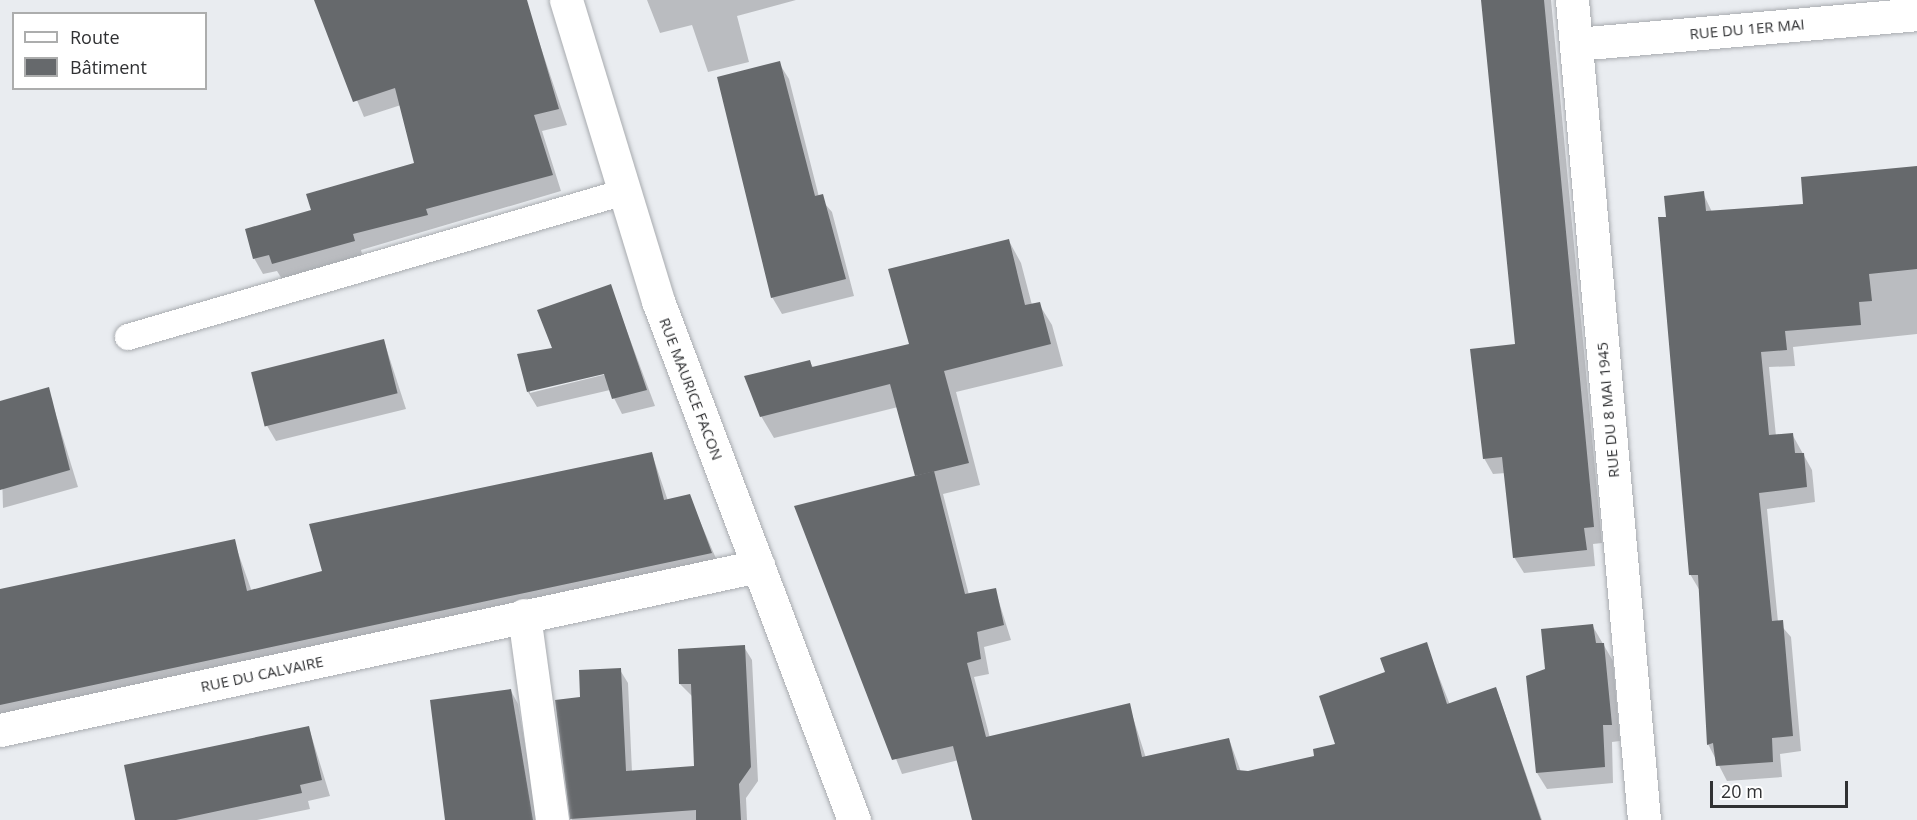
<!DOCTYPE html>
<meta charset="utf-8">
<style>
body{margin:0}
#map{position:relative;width:1917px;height:820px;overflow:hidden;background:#e9ecf0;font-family:"Open Sans",sans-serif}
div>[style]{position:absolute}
.shadow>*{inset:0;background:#0003}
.building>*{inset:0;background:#66696c;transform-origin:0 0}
.roads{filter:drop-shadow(0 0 2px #a8abaf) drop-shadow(0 0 2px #a8abaf)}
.lane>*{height:26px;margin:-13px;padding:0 13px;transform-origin:13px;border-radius:13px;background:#fff}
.street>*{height:33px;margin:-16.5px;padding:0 16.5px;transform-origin:16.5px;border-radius:16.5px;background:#fff}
.secondary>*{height:33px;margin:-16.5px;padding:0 16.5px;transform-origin:16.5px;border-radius:16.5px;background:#fff}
span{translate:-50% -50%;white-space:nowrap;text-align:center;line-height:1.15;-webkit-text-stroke:6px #fff;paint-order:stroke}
.street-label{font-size:15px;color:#303133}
.legend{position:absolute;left:12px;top:12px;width:195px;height:78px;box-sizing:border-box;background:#fff;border:2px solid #acadad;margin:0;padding:8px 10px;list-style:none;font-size:18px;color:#303133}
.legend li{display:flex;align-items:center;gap:12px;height:30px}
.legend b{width:30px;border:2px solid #acadad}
.scale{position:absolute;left:1710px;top:781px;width:138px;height:27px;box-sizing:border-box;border:3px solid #303133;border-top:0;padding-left:8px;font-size:18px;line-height:21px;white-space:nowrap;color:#303133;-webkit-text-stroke:4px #fff;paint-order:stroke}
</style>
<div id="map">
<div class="shadow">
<div style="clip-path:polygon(315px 0,525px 0,567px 125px,542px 131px,561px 191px,361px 250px,363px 257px,282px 279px,277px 271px,263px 274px,254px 258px,313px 211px,416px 164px,401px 105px,364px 117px)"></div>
<div style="clip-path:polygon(647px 0,796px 0,737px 16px,749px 62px,708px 72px,692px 25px,660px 33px)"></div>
<div style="clip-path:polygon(1483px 0,1551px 0,1602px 543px,1593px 544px,1595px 566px,1524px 573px,1514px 557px,1506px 473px,1493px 474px,1484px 458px,1517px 346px)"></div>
<div style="clip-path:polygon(779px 63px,789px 79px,819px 197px,832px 212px,854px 296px,782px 314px,772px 297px)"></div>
<div style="clip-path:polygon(1917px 167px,1917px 334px,1793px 347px,1795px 366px,1769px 367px,1776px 436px,1792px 434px,1812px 470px,1815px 502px,1767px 509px,1778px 622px,1791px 637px,1801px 751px,1780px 754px,1782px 777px,1727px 781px,1708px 744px,1700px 591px,1690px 574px,1667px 218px,1703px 193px,1712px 212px,1805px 205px)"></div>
<div style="clip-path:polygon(1009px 241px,1021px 263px,1032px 305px,1039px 304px,1052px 325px,1063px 366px,956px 392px,980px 485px,943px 494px,969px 595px,995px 589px,1011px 640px,984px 647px,989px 674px,974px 677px,990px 738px,1129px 705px,1146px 758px,1229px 739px,1241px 772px,1248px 773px,1316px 757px,1337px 745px,1387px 673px,1426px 644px,1450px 705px,1496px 688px,1542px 820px,974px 820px,959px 760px,902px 774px,796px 507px,918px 477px,898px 407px,774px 438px,761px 416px,810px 362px,814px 369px,910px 345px)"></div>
<div style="clip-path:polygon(evenodd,610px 286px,655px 406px,622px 414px,610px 390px,537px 407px,528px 392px,554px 349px,610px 286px,611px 370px,611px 373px,530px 393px,530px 390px,611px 370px)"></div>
<div style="clip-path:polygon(384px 341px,406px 409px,276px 441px,266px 424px)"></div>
<div style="clip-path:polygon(48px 389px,78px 487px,3px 508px,0 403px)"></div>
<div style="clip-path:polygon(652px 454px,668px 501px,689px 496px,721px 570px,0 722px,0 591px,235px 544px,252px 592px,324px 572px)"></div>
<div style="clip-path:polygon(1592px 625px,1613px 661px,1620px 741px,1612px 742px,1613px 783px,1547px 789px,1537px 773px,1546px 670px)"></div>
<div style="clip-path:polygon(744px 647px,752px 660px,758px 781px,746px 798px,747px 820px,572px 820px,581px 698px,620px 670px,628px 683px,632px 772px,696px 767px,693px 697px,680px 684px)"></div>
<div style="clip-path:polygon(511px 691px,518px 704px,538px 820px,446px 820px)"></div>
<div style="clip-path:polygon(309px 728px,330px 796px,308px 801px,310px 809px,257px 820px,137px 820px)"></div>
</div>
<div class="building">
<div style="clip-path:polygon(314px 0,527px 0,559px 109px,534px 115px,553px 175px,426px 209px,428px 215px,353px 234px,355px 241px,272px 264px,269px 255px,253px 259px,245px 229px,311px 210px,306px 194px,414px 163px,395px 88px,353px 102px)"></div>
<div style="clip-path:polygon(1481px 0,1544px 0,1594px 527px,1584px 528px,1587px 550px,1513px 558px,1502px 457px,1483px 459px,1470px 349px,1515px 344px)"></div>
<div style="clip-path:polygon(780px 61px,815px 196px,823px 194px,846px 279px,771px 298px,717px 77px)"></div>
<div style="clip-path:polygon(1917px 166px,1917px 269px,1869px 274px,1872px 301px,1859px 302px,1861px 325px,1785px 331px,1787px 350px,1761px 352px,1769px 435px,1793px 433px,1795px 453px,1804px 453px,1807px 487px,1759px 493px,1772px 621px,1783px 620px,1793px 736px,1772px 738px,1773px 762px,1716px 766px,1713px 743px,1707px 745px,1698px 575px,1689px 575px,1658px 217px,1666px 217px,1664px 196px,1704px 191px,1706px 211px,1803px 204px,1801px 177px)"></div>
<div style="clip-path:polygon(1009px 239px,1025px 305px,1040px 302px,1051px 344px,944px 371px,969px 463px,915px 476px,890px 384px,760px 417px,744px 376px,810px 360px,812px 367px,909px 344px,888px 269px)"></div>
<div style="clip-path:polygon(611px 284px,647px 390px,612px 399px,604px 374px,527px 392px,517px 354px,552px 348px,537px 310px)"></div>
<div style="left:384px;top:339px;width:56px;height:137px;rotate:76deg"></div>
<div style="clip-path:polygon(49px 387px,70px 470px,0 490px,0 401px)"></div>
<div style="clip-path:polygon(652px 452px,664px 500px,690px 494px,712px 553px,0 705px,0 589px,235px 539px,247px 591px,322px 571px,309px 524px)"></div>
<div style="clip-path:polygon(934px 471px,965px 594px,996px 588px,1004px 625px,977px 632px,981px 659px,967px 663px,986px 737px,1130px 703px,1142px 757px,1229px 738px,1237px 770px,1248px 771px,1314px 756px,1313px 749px,1335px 744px,1319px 696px,1385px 672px,1380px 658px,1427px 642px,1447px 704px,1496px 687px,1541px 820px,972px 820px,953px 746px,892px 760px,794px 506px)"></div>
<div style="clip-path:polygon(1593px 624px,1596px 643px,1604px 643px,1612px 725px,1603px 725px,1605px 767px,1536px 773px,1526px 676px,1545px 669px,1541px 629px)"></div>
<div style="clip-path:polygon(745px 645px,751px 767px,739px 784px,741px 820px,696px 820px,696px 810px,570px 819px,555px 700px,580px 697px,579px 670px,621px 668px,626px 771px,694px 766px,691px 684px,679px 684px,678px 649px)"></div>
<div style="clip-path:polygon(511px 689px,533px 820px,445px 820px,430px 700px)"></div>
<div style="clip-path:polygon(309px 726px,322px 780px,300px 785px,302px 793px,176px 820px,135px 820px,124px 765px)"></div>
</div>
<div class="roads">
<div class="lane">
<div style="left:128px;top:337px;width:514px;rotate:-16.28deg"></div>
</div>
<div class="street">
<div style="left:1572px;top:0;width:823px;rotate:84.98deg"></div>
<div style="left:1576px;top:44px;width:342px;rotate:-5deg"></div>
<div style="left:524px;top:615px;width:207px;rotate:82.2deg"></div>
<div style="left:0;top:730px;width:776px;rotate:-12.21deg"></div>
</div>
<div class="secondary">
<div style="left:566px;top:0;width:315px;rotate:73deg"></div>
<div style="left:658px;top:301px;width:555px;rotate:69.31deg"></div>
</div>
</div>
<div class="street-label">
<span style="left:1747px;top:29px;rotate:-5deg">RUE DU 1ER MAI</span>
<span style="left:691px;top:389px;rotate:69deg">RUE MAURICE FACON</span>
<span style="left:1608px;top:410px;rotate:-95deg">RUE DU 8 MAI 1945</span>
<span style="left:262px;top:674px;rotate:-12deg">RUE DU CALVAIRE</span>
</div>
<ul class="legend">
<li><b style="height:8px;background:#fff"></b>Route</li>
<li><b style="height:16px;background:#66696c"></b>Bâtiment</li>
</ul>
<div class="scale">20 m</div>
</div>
